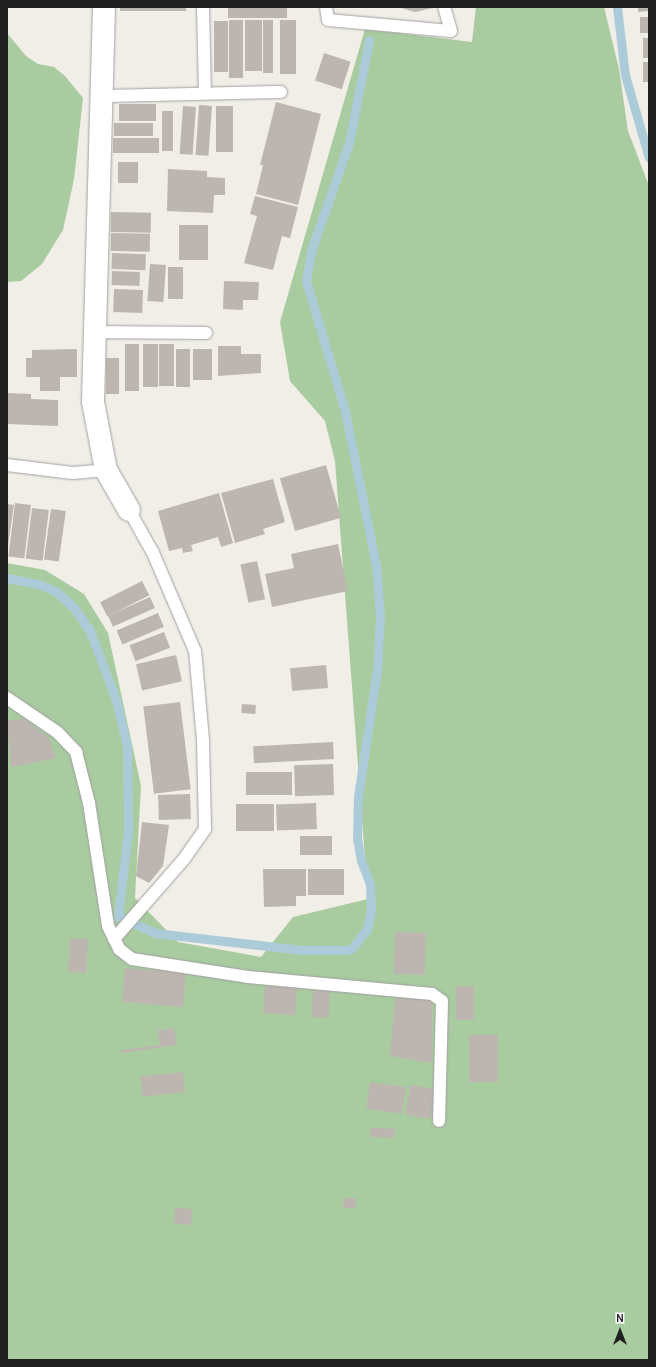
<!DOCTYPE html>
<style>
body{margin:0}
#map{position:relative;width:656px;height:1367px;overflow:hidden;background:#f0eee7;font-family:Karla,sans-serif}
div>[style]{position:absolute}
.forest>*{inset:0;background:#a9cba0}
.stream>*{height:9px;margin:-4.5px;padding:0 4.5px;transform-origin:4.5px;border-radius:4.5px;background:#accbd9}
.building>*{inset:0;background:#bdb6b0;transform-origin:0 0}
.roads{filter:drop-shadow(0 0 1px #a1a1a1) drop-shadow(0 0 1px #a1a1a1)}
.service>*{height:12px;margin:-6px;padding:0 6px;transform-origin:6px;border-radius:6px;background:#fff}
.minor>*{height:22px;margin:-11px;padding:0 11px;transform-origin:11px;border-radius:11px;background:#fff}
span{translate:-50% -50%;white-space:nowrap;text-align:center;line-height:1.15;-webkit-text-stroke:3px #fff;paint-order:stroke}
.frame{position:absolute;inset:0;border:8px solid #202020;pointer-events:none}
.north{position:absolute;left:600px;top:1311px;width:40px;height:40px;-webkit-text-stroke:3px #fff;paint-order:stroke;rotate:0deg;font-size:11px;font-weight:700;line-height:16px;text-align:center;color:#202020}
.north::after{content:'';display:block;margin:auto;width:14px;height:18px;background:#202020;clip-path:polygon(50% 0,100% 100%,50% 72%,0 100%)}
</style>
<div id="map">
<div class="forest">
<div style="clip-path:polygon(476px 7px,604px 7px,619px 69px,628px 131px,649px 186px,649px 1360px,7px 1360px,7px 563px,45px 570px,84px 594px,108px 633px,141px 786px,135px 898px,178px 942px,261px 957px,293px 917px,368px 899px,335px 461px,325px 421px,290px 381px,280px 322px,365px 29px,472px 42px)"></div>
<div style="clip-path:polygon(7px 33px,26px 56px,38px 64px,54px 67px,65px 76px,83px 98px,74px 179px,63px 230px,42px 264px,21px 281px,7px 282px)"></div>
</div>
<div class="stream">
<div style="left:617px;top:7px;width:68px;rotate:83.3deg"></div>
<div style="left:625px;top:75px;width:86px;rotate:73.9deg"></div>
<div style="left:7px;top:578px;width:33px;rotate:11deg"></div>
<div style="left:39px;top:584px;width:20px;rotate:24deg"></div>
<div style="left:57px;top:592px;width:25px;rotate:43deg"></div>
<div style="left:75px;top:609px;width:27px;rotate:56deg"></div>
<div style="left:90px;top:631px;width:74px;rotate:69.4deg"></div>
<div style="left:116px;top:700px;width:47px;rotate:76.6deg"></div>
<div style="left:127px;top:746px;width:85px;rotate:89.3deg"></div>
<div style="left:128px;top:831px;width:86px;rotate:96.7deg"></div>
<div style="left:118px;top:916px;width:41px;rotate:24.7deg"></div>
<div style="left:155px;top:933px;width:148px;rotate:6.6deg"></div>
<div style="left:302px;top:950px;width:47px"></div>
<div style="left:349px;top:950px;width:5px;rotate:-37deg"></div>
<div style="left:353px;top:947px;width:23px;rotate:-52deg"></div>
<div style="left:367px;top:929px;width:18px;rotate:-77deg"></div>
<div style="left:371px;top:911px;width:27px;rotate:-92deg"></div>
<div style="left:370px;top:884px;width:25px;rotate:-111deg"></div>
<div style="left:361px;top:861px;width:22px;rotate:-100deg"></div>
<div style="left:357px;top:839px;width:42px;rotate:-88.6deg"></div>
<div style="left:358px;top:797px;width:128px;rotate:-81.5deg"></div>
<div style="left:377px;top:670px;width:53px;rotate:-86.8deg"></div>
<div style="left:380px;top:617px;width:52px;rotate:-94.4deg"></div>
<div style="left:376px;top:565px;width:157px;rotate:-101.4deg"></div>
<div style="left:345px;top:411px;width:136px;rotate:-106.7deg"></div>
<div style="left:306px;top:281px;width:34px;rotate:-80deg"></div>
<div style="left:312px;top:248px;width:111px;rotate:-70.6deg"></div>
<div style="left:349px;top:143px;width:105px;rotate:-79deg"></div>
</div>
<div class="building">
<div style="left:120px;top:7px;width:66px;height:4px"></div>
<div style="left:228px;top:7px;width:59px;height:11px"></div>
<div style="clip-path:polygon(398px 7px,433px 7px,433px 8px,415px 12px)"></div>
<div style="clip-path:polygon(638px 7px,649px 7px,649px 11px,638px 12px)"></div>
<div style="left:649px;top:17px;width:16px;height:9px;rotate:90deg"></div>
<div style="left:229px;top:20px;width:14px;height:58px"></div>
<div style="left:245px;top:20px;width:17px;height:51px"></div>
<div style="left:263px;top:20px;width:10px;height:53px"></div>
<div style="left:280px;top:20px;width:16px;height:54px"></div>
<div style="left:214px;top:21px;width:14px;height:51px"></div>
<div style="left:643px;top:38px;width:6px;height:20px"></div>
<div style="left:324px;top:53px;width:28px;height:29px;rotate:18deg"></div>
<div style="left:643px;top:62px;width:6px;height:20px"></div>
<div style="clip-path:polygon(276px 102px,321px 114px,298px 205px,256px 194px,263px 165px,260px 165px)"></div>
<div style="left:119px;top:104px;width:37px;height:17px"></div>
<div style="left:199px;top:105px;width:13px;height:50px;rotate:4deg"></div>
<div style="left:183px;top:106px;width:13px;height:48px;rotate:4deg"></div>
<div style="left:216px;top:106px;width:17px;height:46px"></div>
<div style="left:162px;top:111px;width:11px;height:40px"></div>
<div style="left:114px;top:123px;width:39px;height:13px"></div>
<div style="left:113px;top:138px;width:46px;height:15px"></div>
<div style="left:118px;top:162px;width:20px;height:21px"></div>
<div style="clip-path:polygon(168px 169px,207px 171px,207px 177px,225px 178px,225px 195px,214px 195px,213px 213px,167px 211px)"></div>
<div style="clip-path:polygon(255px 196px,298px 207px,290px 238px,282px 236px,273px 270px,244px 263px,257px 216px,250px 214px)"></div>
<div style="left:111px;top:212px;width:40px;height:20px;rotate:1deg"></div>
<div style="left:179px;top:225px;width:29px;height:35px"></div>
<div style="left:111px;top:233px;width:39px;height:18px;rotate:1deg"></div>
<div style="left:112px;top:253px;width:34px;height:16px;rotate:2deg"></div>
<div style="left:150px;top:264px;width:16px;height:37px;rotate:4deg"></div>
<div style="left:168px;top:267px;width:15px;height:32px"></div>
<div style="left:112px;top:271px;width:28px;height:14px;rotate:2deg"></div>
<div style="clip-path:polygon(224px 281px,259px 282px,258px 300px,243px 300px,243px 310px,223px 309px)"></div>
<div style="left:114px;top:289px;width:29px;height:23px;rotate:2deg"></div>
<div style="left:125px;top:344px;width:14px;height:47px"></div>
<div style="left:143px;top:344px;width:15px;height:43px"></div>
<div style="left:159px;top:344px;width:15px;height:42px"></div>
<div style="clip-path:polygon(218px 346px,241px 346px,241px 354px,261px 354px,261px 373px,218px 376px)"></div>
<div style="clip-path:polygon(77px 349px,77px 377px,60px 377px,60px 391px,40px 391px,40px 377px,26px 377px,26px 358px,32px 358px,32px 350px)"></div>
<div style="left:176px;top:349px;width:14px;height:38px"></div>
<div style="left:193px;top:349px;width:19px;height:31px"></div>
<div style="left:106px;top:358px;width:13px;height:36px"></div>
<div style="clip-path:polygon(7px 393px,31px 394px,31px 399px,58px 400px,58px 426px,7px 424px)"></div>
<div style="left:326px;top:465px;width:55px;height:48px;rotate:74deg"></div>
<div style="clip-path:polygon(273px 479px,285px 522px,263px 529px,265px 534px,235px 543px,221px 493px)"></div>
<div style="clip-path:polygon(219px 493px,233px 543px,221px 547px,218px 537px,191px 545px,193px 551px,183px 553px,182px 548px,169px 551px,158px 511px)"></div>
<div style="left:15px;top:503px;width:16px;height:54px;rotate:7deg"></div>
<div style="clip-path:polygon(7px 504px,14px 505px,8px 546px,7px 546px)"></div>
<div style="left:32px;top:508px;width:17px;height:51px;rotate:7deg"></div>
<div style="left:51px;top:509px;width:15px;height:51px;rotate:8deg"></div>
<div style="clip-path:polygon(338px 544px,348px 591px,272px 607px,265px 574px,294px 568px,291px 554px)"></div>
<div style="left:257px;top:561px;width:39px;height:17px;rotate:78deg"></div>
<div style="left:142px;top:581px;width:16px;height:47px;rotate:63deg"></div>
<div style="left:150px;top:597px;width:12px;height:46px;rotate:66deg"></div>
<div style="left:158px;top:613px;width:15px;height:45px;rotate:67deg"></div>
<div style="left:164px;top:632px;width:17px;height:37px;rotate:69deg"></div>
<div style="left:176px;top:655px;width:27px;height:41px;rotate:77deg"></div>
<div style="left:326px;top:665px;width:23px;height:36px;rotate:85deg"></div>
<div style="left:180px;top:702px;width:88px;height:37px;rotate:83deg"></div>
<div style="left:242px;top:704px;width:14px;height:9px;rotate:4deg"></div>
<div style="clip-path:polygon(24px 719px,49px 738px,56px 758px,11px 767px,7px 720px)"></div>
<div style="left:333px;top:742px;width:17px;height:80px;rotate:87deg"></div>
<div style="left:333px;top:764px;width:31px;height:39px;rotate:88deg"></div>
<div style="left:292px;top:772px;width:23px;height:46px;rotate:90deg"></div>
<div style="left:190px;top:794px;width:25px;height:32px;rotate:88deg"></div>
<div style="left:316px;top:803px;width:26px;height:40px;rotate:88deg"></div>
<div style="left:236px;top:804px;width:38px;height:27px"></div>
<div style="clip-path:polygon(142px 822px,169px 825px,163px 866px,149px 883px,136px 876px)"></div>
<div style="left:332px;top:836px;width:19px;height:32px;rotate:90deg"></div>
<div style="clip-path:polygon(263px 869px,306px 869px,306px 896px,296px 896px,296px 906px,264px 907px)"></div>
<div style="left:308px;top:869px;width:36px;height:26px"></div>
<div style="left:395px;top:932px;width:31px;height:42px;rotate:2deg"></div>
<div style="left:70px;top:938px;width:18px;height:34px;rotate:3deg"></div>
<div style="left:125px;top:968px;width:61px;height:34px;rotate:5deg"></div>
<div style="left:265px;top:986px;width:32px;height:27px;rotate:4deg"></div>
<div style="left:456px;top:986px;width:18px;height:34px"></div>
<div style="left:313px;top:990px;width:17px;height:27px;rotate:3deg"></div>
<div style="clip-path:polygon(395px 998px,432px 1000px,432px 1063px,390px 1056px)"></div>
<div style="clip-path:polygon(174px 1028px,177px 1045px,121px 1053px,121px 1050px,160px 1045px,157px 1030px)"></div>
<div style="left:498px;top:1035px;width:47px;height:29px;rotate:90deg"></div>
<div style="left:183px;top:1072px;width:20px;height:43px;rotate:84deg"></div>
<div style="left:370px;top:1082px;width:36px;height:27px;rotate:8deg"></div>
<div style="left:410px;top:1085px;width:25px;height:30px;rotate:9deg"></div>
<div style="left:371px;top:1128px;width:24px;height:9px;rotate:2deg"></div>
<div style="clip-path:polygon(344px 1198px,356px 1198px,355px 1208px,343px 1208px)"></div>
<div style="left:175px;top:1208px;width:17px;height:16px;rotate:3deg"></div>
</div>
<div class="roads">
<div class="service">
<div style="left:203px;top:7px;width:86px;rotate:88.7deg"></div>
<div style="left:326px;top:7px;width:13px;rotate:81deg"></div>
<div style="left:328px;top:20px;width:123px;rotate:5.1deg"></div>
<div style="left:451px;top:31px;width:25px;rotate:-106deg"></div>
<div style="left:103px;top:96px;width:178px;rotate:-1.3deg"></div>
<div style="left:94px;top:332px;width:112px;rotate:0.5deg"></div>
<div style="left:7px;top:465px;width:66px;rotate:6.9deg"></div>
<div style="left:73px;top:473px;width:33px;rotate:-5deg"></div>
<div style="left:7px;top:698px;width:60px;rotate:34.2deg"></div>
<div style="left:57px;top:732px;width:28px;rotate:46deg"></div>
<div style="left:76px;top:752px;width:53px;rotate:75.7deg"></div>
<div style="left:89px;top:803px;width:124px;rotate:81.2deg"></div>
<div style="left:108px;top:926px;width:25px;rotate:64deg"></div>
<div style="left:119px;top:949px;width:16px;rotate:38deg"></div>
<div style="left:132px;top:959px;width:117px;rotate:8.8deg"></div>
<div style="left:248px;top:977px;width:185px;rotate:5.3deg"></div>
<div style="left:432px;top:994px;width:12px;rotate:35deg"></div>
<div style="left:442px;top:1001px;width:120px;rotate:91.4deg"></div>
<div style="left:114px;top:939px;width:106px;rotate:-48.8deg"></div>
<div style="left:184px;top:859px;width:37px;rotate:-55deg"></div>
<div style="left:205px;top:829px;width:89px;rotate:-91.3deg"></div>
<div style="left:203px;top:740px;width:89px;rotate:-95.1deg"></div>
<div style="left:195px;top:651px;width:107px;rotate:-113.2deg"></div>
<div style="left:153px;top:553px;width:49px;rotate:-119.2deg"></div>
</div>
<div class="minor">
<div style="left:104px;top:7px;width:395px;rotate:91.6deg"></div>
<div style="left:93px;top:402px;width:69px;rotate:79.2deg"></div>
<div style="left:106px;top:470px;width:46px;rotate:60.1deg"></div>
</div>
</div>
<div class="frame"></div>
<div class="north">N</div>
</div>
